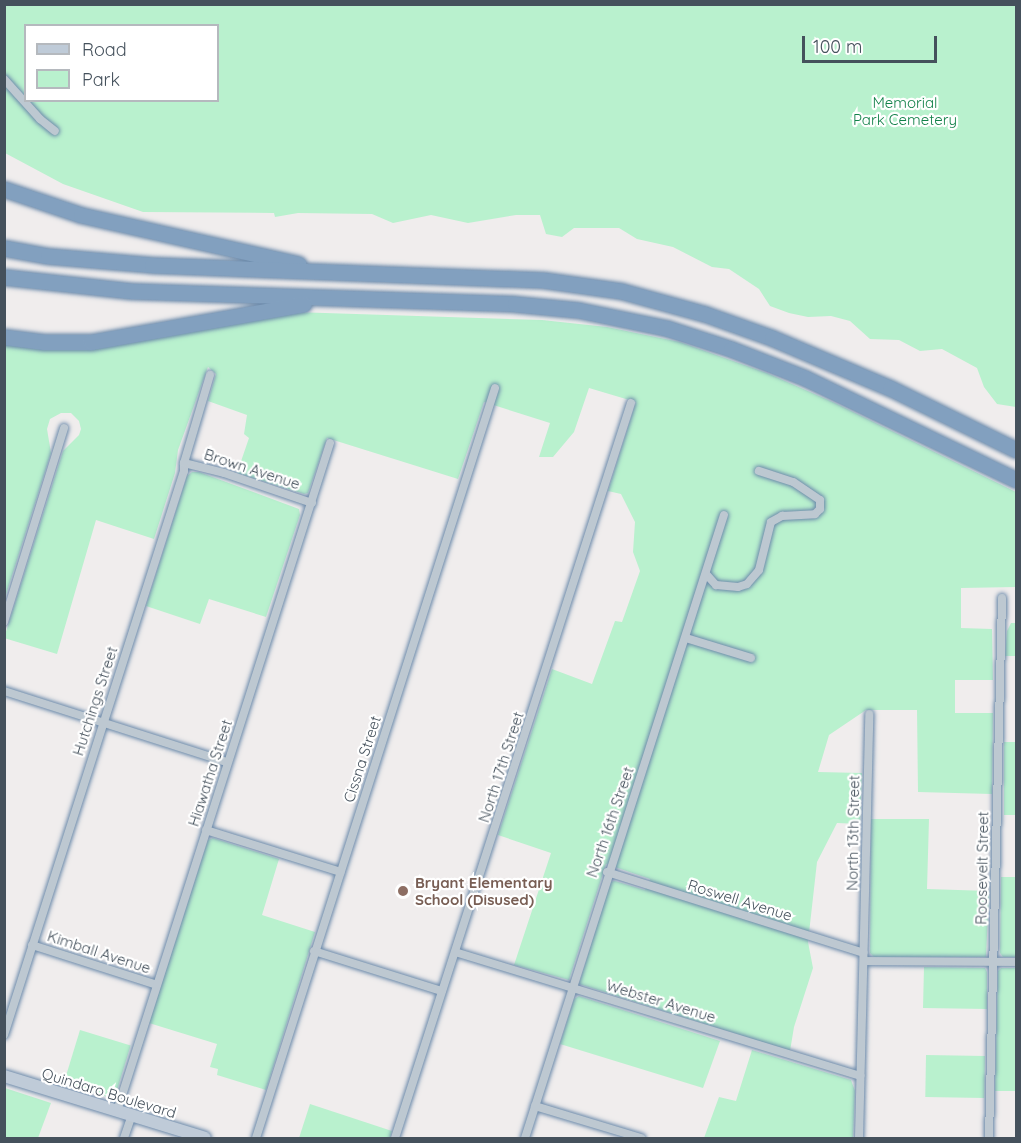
<!DOCTYPE html>
<style>
body{margin:0}
#map{position:relative;width:1021px;height:1143px;overflow:hidden;background:#f0eded;font-family:Quicksand,sans-serif}
div>[style]{position:absolute}
.green>*{inset:0;background:#b9f1ce;transform-origin:0 0}
.roads{filter:drop-shadow(0 0 2px #6d8bab) drop-shadow(0 0 2px #6d8bab)}
.minor>*{height:8px;margin:-4px;padding:0 4px;transform-origin:4px;border-radius:4px;background:#bdc8d1}
.secondary>*{height:12px;margin:-6px;padding:0 6px;transform-origin:6px;border-radius:6px;background:#bfcbd8}
.motorway>*{height:15px;margin:-7.5px;padding:0 7.5px;transform-origin:7.5px;border-radius:7.5px;background:#82a0bf}
.dots>*{width:16px;height:16px;translate:-50% -50%;box-sizing:border-box;border:3px solid #fff;border-radius:50%}
span{translate:-50% -50%;white-space:nowrap;text-align:center;line-height:1.15;-webkit-text-stroke:4.5px #fff;paint-order:stroke}
.park-label{font-size:15px;color:#128149}
.street-label{font-size:15px;color:#45515c}
.education-label{font-size:15px;color:#785e54;font-weight:700}
.left{translate:0 -50%;text-align:left}
.frame{position:absolute;inset:0;border:6px solid #45515c;pointer-events:none}
.legend{position:absolute;left:24px;top:24px;width:195px;height:78px;box-sizing:border-box;background:#fff;border:2px solid #b5b9be;margin:0;padding:8px 10px;list-style:none;font-size:18px;color:#45515c}
.legend li{display:flex;align-items:center;gap:12px;height:30px}
.legend b{width:30px;border:2px solid #b5b9be}
.scale{position:absolute;left:802px;top:36px;width:135px;height:27px;box-sizing:border-box;border:3px solid #45515c;border-top:0;padding-left:8px;font-size:18px;line-height:21px;white-space:nowrap;color:#45515c;-webkit-text-stroke:4px #fff;paint-order:stroke}
</style>
<div id="map">
<div class="green">
<div style="clip-path:polygon(evenodd,4px 5px,1016px 5px,1016px 407px,997px 404px,984px 387px,977px 368px,942px 349px,920px 351px,899px 340px,870px 339px,850px 321px,831px 316px,808px 317px,789px 313px,770px 306px,759px 289px,729px 269px,712px 267px,673px 247px,637px 239px,619px 228px,574px 228px,562px 237px,546px 234px,540px 215px,516px 215px,468px 223px,431px 215px,393px 223px,372px 214px,298px 213px,275px 217px,274px 213px,143px 212px,63px 184px,5px 153px,4px 5px,26px 26px,218px 26px,218px 100px,26px 100px,26px 26px)"></div>
<div style="clip-path:polygon(294px 312px,542px 320px,607px 327px,680px 342px,767px 373px,835px 403px,1016px 492px,1016px 587px,961px 588px,961px 628px,992px 629px,993px 680px,955px 680px,955px 713px,993px 713px,992px 794px,918px 792px,917px 710px,866px 710px,829px 735px,818px 772px,862px 773px,860px 824px,837px 823px,817px 862px,808px 942px,813px 968px,794px 1027px,790px 1051px,579px 984px,610px 882px,615px 881px,645px 890px,650px 879px,606px 864px,569px 980px,514px 965px,551px 853px,498px 835px,552px 669px,592px 684px,615px 621px,622px 622px,640px 571px,633px 552px,635px 522px,621px 494px,608px 491px,636px 402px,589px 388px,574px 432px,553px 457px,539px 457px,550px 423px,484px 402px,458px 479px,327px 438px,308px 493px,304px 494px,237px 473px,249px 438px,244px 434px,247px 415px,208px 401px,216px 374px,208px 367px,178px 450px,175px 473px,154px 539px,96px 520px,57px 654px,4px 638px,63px 451px,79px 435px,81px 429px,79px 421px,71px 413px,61px 413px,50px 419px,47px 429px,51px 453px,5px 598px,5px 343px,20px 345px)"></div>
<div style="clip-path:polygon(192px 472px,199px 472px,299px 509px,300px 515px,266px 617px,209px 599px,200px 624px,146px 606px,187px 476px)"></div>
<div style="clip-path:polygon(1011px 623px,1016px 623px,1016px 656px,1005px 656px,1007px 631px)"></div>
<div style="left:1004px;top:742px;width:12px;height:73px"></div>
<div style="clip-path:polygon(871px 819px,929px 819px,927px 889px,989px 891px,986px 957px,874px 957px,870px 953px)"></div>
<div style="clip-path:polygon(213px 838px,279px 859px,262px 915px,315px 932px,266px 1090px,217px 1075px,218px 1069px,210px 1067px,217px 1044px,149px 1023px,208px 840px)"></div>
<div style="clip-path:polygon(1001px 877px,1016px 877px,1016px 957px,1003px 957px,1000px 953px)"></div>
<div style="clip-path:polygon(924px 967px,985px 968px,987px 972px,987px 1009px,923px 1008px)"></div>
<div style="clip-path:polygon(1001px 968px,1016px 968px,1016px 1091px,995px 1091px,998px 971px)"></div>
<div style="clip-path:polygon(579px 996px,720px 1041px,703px 1088px,560px 1044px,574px 999px)"></div>
<div style="left:80px;top:1030px;width:53px;height:56px;rotate:17deg"></div>
<div style="clip-path:polygon(752px 1050px,851px 1080px,855px 1091px,853px 1138px,704px 1138px,719px 1097px,736px 1101px)"></div>
<div style="left:926px;top:1055px;width:59px;height:42px;rotate:1deg"></div>
<div style="clip-path:polygon(5px 1088px,51px 1103px,38px 1138px,5px 1138px)"></div>
<div style="clip-path:polygon(310px 1104px,392px 1131px,390px 1138px,299px 1138px)"></div>
</div>
<div class="roads">
<div class="minor">
<div style="left:4px;top:79px;width:54px;rotate:48deg"></div>
<div style="left:40px;top:119px;width:19px;rotate:39deg"></div>
<div style="left:184px;top:463px;width:41px;rotate:14deg"></div>
<div style="left:224px;top:473px;width:93px;rotate:18.8deg"></div>
<div style="left:706px;top:574px;width:15px;rotate:48deg"></div>
<div style="left:716px;top:585px;width:22px;rotate:5deg"></div>
<div style="left:738px;top:587px;width:9px;rotate:-18deg"></div>
<div style="left:747px;top:584px;width:18px;rotate:-49deg"></div>
<div style="left:759px;top:570px;width:49px;rotate:-76deg"></div>
<div style="left:771px;top:522px;width:13px;rotate:-29deg"></div>
<div style="left:782px;top:516px;width:33px;rotate:-3deg"></div>
<div style="left:815px;top:514px;width:7px;rotate:-45deg"></div>
<div style="left:820px;top:509px;width:9px;rotate:-90deg"></div>
<div style="left:820px;top:500px;width:32px;rotate:-146deg"></div>
<div style="left:793px;top:482px;width:36px;rotate:-162deg"></div>
<div style="left:4px;top:622px;width:203px;rotate:-72.8deg"></div>
<div style="left:686px;top:638px;width:68px;rotate:17.1deg"></div>
<div style="left:4px;top:691px;width:234px;rotate:17.7deg"></div>
<div style="left:206px;top:830px;width:141px;rotate:17.3deg"></div>
<div style="left:607px;top:872px;width:269px;rotate:17.5deg"></div>
<div style="left:32px;top:945px;width:131px;rotate:17.7deg"></div>
<div style="left:314px;top:951px;width:134px;rotate:17.4deg"></div>
<div style="left:455px;top:952px;width:424px;rotate:17deg"></div>
<div style="left:864px;top:961px;width:152px;rotate:0.4deg"></div>
<div style="left:4px;top:1035px;width:592px;rotate:-72.3deg"></div>
<div style="left:184px;top:471px;width:8px;rotate:-90deg"></div>
<div style="left:184px;top:463px;width:92px;rotate:-73.5deg"></div>
<div style="left:535px;top:1106px;width:111px;rotate:16.8deg"></div>
<div style="left:117px;top:1111px;width:701px;rotate:-72.31deg"></div>
<div style="left:124px;top:1138px;width:24px;rotate:-71deg"></div>
<div style="left:256px;top:1138px;width:787px;rotate:-72.32deg"></div>
<div style="left:395px;top:1138px;width:772px;rotate:-72.2deg"></div>
<div style="left:525px;top:1138px;width:654px;rotate:-72.29deg"></div>
<div style="left:859px;top:1138px;width:424px;rotate:-88.6deg"></div>
<div style="left:989px;top:1138px;width:540px;rotate:-88.62deg"></div>
</div>
<div class="secondary">
<div style="left:4px;top:1076px;width:210px;rotate:17.1deg"></div>
</div>
<div class="motorway">
<div style="left:4px;top:189px;width:81px;rotate:18.7deg"></div>
<div style="left:81px;top:215px;width:223px;rotate:12.7deg"></div>
<div style="left:4px;top:248px;width:45px;rotate:10.3deg"></div>
<div style="left:48px;top:256px;width:104px;rotate:4.9deg"></div>
<div style="left:152px;top:265px;width:391px;rotate:2.2deg"></div>
<div style="left:543px;top:280px;width:79px;rotate:8deg"></div>
<div style="left:621px;top:291px;width:87px;rotate:15.3deg"></div>
<div style="left:705px;top:314px;width:71px;rotate:19.7deg"></div>
<div style="left:772px;top:338px;width:128px;rotate:23deg"></div>
<div style="left:890px;top:388px;width:140px;rotate:26.2deg"></div>
<div style="left:4px;top:277px;width:128px;rotate:6.3deg"></div>
<div style="left:131px;top:291px;width:384px;rotate:1.9deg"></div>
<div style="left:515px;top:304px;width:63px;rotate:5.4deg"></div>
<div style="left:578px;top:310px;width:90px;rotate:11.6deg"></div>
<div style="left:666px;top:328px;width:68px;rotate:17.9deg"></div>
<div style="left:731px;top:349px;width:79px;rotate:21.4deg"></div>
<div style="left:805px;top:378px;width:234px;rotate:25.8deg"></div>
<div style="left:4px;top:337px;width:40px;rotate:7.1deg"></div>
<div style="left:44px;top:342px;width:47px"></div>
<div style="left:91px;top:342px;width:216px;rotate:-10.1deg"></div>
</div>
</div>
<div class="dots">
<div style="left:403px;top:891px;background:#8d6e63"></div>
</div>
<div class="park-label">
<span style="left:905px;top:111px">Memorial<br>Park Cemetery</span>
</div>
<div class="street-label">
<span style="left:252px;top:469px;rotate:18deg">Brown Avenue</span>
<span style="left:95px;top:701px;rotate:-72deg">Hutchings Street</span>
<span style="left:362px;top:759px;rotate:-72deg">Cissna Street</span>
<span style="left:501px;top:767px;rotate:-72deg">North 17th Street</span>
<span style="left:210px;top:773px;rotate:-72deg">Hiawatha Street</span>
<span style="left:610px;top:822px;rotate:-71deg">North 16th Street</span>
<span style="left:853px;top:833px;rotate:-89deg">North 13th Street</span>
<span style="left:982px;top:868px;rotate:-89deg">Roosevelt Street</span>
<span style="left:740px;top:900px;rotate:17deg">Roswell Avenue</span>
<span style="left:99px;top:952px;rotate:18deg">Kimball Avenue</span>
<span style="left:661px;top:1001px;rotate:17deg">Webster Avenue</span>
<span style="left:109px;top:1093px;rotate:17deg">Quindaro Boulevard</span>
</div>
<div class="education-label">
<span class="left" style="left:415px;top:891px">Bryant Elementary<br>School (Disused)</span>
</div>
<div class="frame"></div>
<ul class="legend">
<li><b style="height:8px;background:#bfcbd8"></b>Road</li>
<li><b style="height:16px;background:#b9f1ce"></b>Park</li>
</ul>
<div class="scale">100 m</div>
</div>
